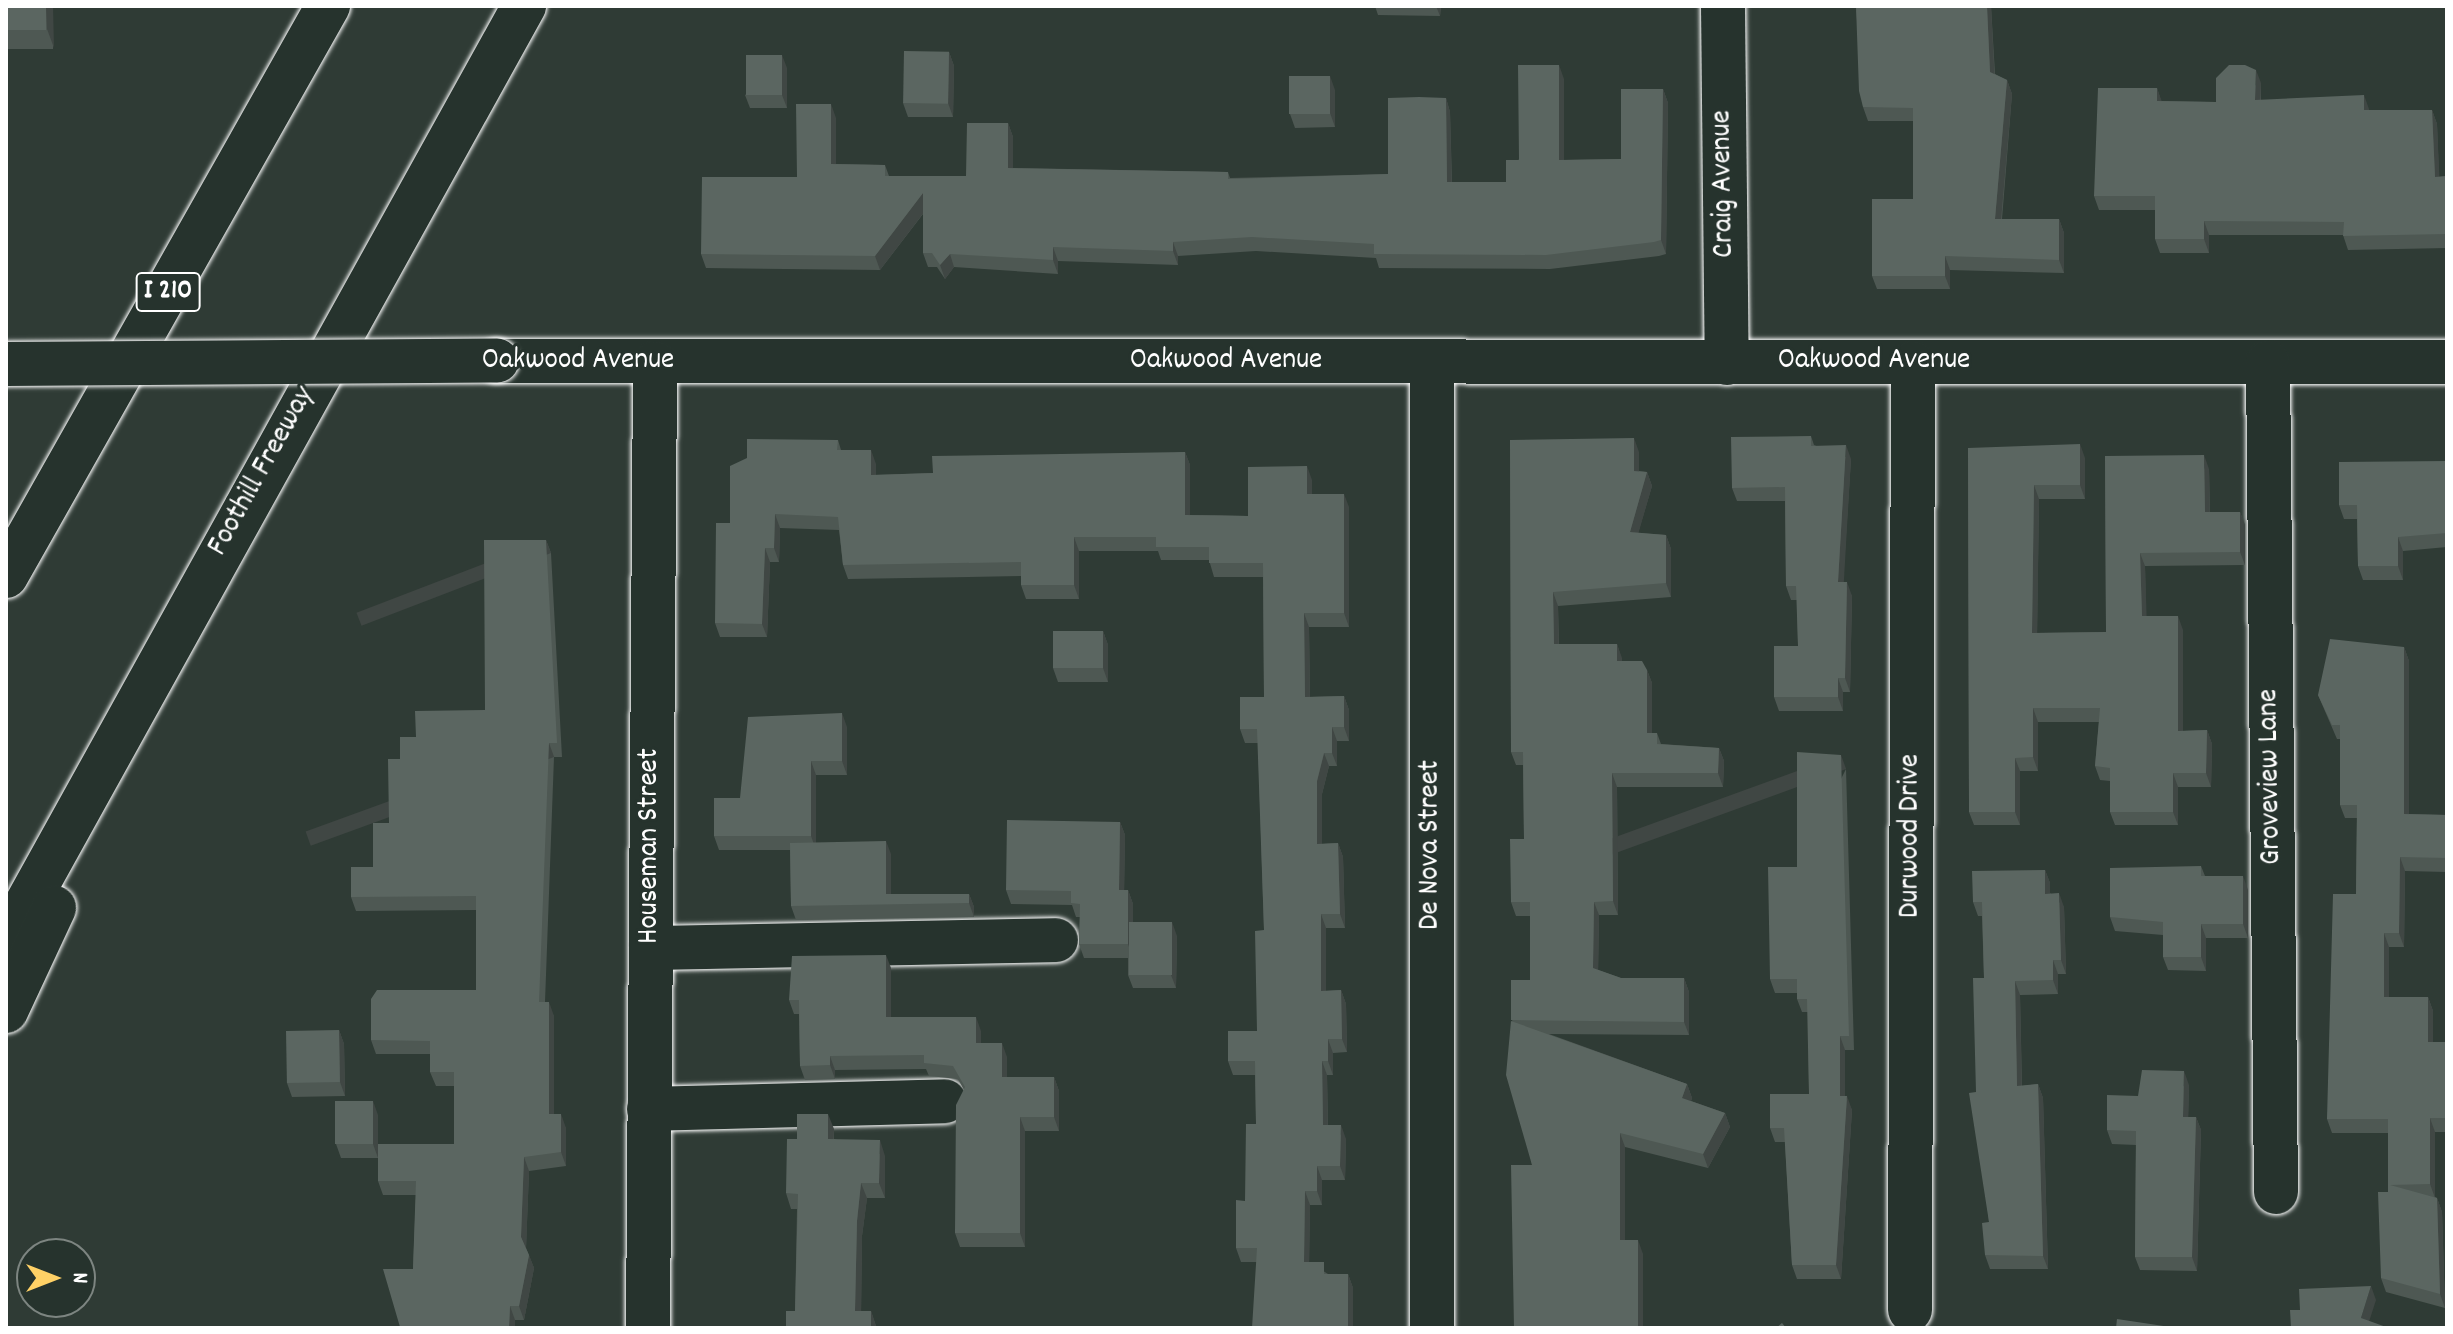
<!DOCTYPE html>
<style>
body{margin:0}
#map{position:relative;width:2453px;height:1334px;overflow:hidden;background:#2f3b35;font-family:Dekko,sans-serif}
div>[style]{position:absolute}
.roads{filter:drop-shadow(0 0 2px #fff) drop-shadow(0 0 2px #fff)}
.minor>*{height:44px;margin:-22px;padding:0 22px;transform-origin:22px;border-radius:22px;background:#26332d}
.highway>*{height:44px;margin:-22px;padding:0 22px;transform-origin:22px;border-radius:22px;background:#26332d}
.bridges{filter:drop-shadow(0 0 2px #fff) drop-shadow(0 0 2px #fff)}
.minor-bridge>*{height:44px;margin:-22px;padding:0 22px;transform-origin:22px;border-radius:22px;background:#26332d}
.wall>*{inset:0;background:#4e5853;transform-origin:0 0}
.shaded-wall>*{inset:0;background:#404744;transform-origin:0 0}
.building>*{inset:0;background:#5b6661;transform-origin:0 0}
span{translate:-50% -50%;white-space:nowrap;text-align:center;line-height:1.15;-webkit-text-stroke:6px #26332d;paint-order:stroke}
.shield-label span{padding:2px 6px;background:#26332d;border:2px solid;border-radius:6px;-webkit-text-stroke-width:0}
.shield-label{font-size:28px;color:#fff;font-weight:700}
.street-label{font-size:30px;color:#fff}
.frame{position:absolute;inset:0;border:8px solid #fff;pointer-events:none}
.north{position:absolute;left:16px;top:1238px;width:80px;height:80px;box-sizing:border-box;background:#26332d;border:2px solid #7d8581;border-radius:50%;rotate:90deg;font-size:22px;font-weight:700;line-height:32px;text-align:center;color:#fff}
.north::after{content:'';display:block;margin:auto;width:28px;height:36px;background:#ffd166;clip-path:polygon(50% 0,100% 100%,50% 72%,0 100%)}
</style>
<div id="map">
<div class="roads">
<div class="minor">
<div style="left:1723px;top:6px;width:357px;rotate:89.4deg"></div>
<div style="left:497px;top:361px;width:1950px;rotate:0.03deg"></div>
<div style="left:1432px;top:362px;width:966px;rotate:90deg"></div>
<div style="left:2268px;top:362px;width:830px;rotate:89.45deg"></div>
<div style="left:651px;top:948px;width:405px;rotate:-1.1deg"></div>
<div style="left:649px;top:1109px;width:296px;rotate:-1.5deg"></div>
<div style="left:1910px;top:1310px;width:947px;rotate:-89.82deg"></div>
<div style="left:648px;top:1328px;width:965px;rotate:-89.58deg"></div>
</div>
<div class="highway">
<div style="left:6px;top:576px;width:655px;rotate:-60.54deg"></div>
<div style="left:6px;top:941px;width:1069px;rotate:-61.01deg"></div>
<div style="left:6px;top:1011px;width:114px;rotate:-65deg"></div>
</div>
</div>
<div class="bridges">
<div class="minor-bridge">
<div style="left:6px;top:364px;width:491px;rotate:-0.4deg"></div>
</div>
</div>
<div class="wall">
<div style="left:6px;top:6px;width:47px;height:43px"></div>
<div style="clip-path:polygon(1375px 6px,1441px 6px,1440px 16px,1378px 15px)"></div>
<div style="clip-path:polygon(1856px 6px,1991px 6px,1995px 74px,2007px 80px,2012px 94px,2002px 219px,2059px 219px,2064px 233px,2064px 273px,1950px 270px,1950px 289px,1877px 289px,1872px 276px,1913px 199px,1913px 121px,1868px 121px,1863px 107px)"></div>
<div style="clip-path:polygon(949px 52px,954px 66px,953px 117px,908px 117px,903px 103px)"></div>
<div style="clip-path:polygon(787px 68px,787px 108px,750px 108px,745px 95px)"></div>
<div style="clip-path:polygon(1564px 79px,1564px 160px,1621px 159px,1663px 89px,1668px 103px,1666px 254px,1659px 256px,1550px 269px,1379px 268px,1376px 258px,1256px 251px,1178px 256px,1178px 265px,1058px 261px,1058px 274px,954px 267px,945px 279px,937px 267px,928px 267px,923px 253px,923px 214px,880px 270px,706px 268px,701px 254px,797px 177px,836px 118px,836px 164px,885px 165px,889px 176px,966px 176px,1008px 123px,1013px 137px,1013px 168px,1228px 172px,1230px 178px,1388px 174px,1446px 98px,1450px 112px,1452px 182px,1506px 182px)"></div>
<div style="clip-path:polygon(2261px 83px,2261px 100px,2369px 109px,2369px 110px,2432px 110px,2437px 124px,2439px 177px,2447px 176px,2447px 248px,2348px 250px,2343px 235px,2209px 235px,2209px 253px,2160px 253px,2155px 239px,2155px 210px,2099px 210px,2094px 196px,2157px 88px,2161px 101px,2216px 102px)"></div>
<div style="clip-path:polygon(1335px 90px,1335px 127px,1295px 128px,1290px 114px)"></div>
<div style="clip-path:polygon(1811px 436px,1814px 445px,1851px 459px,1843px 582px,1852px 596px,1850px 692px,1843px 692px,1843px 711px,1779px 711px,1774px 697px,1798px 646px,1797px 600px,1791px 600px,1786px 586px,1785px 501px,1737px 501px,1732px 488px)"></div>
<div style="clip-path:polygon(838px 440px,841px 450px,876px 464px,876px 475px,933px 473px,1185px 452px,1190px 465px,1190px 515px,1248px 516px,1312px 480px,1312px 494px,1349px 507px,1349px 627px,1309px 627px,1310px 697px,1344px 696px,1349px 710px,1349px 741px,1337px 741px,1337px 766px,1329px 766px,1322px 794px,1322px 844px,1338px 843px,1343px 857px,1345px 928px,1326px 928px,1326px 991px,1341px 990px,1346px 1004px,1347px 1052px,1333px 1053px,1333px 1075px,1327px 1075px,1328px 1125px,1346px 1139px,1345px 1180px,1322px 1180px,1322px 1205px,1310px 1205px,1309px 1262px,1328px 1274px,1348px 1274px,1353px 1288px,1256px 1262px,1241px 1262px,1236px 1248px,1245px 1201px,1256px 1124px,1255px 1075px,1233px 1075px,1228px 1061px,1257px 1031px,1264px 930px,1258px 743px,1245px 743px,1240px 729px,1264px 697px,1263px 577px,1214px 577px,1209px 560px,1161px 560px,1158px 551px,1079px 551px,1079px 599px,1026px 599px,1021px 585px,1021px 576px,848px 579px,843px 565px,839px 530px,780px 528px,779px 562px,770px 562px,767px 637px,720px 637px,715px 623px,730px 523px)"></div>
<div style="clip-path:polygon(1510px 440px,1639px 452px,1639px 471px,1647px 472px,1652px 486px,1638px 533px,1666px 535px,1671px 549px,1671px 597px,1558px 606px,1559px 644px,1617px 644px,1622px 661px,1647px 670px,1652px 683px,1652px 733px,1657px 733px,1661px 744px,1719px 748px,1724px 761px,1723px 787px,1617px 787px,1618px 915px,1599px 915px,1598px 970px,1621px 978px,1684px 978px,1689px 992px,1689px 1035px,1549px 1034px,1687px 1084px,1692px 1098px,1691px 1101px,1725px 1113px,1730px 1127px,1708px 1168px,1625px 1147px,1625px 1240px,1643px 1254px,1643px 1328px,1532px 1165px,1512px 1021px,1530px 980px,1530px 916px,1516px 916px,1511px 902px,1524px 839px,1523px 765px,1516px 765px,1511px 752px)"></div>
<div style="clip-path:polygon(1968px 448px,2085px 458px,2085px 499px,2039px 499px,2037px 633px,2106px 632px,2105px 456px,2209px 469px,2210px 512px,2240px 512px,2245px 525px,2245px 565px,2145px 566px,2146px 616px,2183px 630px,2183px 731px,2207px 730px,2212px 744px,2211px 787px,2178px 787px,2178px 825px,2115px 825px,2110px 812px,2110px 781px,2100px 780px,2095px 766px,2099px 722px,2038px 722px,2038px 771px,2020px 771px,2020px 825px,1974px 825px,1969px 812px)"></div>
<div style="clip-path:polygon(2447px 461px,2447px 547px,2403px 551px,2403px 580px,2363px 580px,2358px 566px,2357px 519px,2344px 519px,2339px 505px)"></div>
<div style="clip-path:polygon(546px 540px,551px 553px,562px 757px,554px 757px,545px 1002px,554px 1016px,554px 1114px,566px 1128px,566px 1166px,529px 1171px,526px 1248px,534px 1268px,524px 1320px,515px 1320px,515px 1328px,358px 1328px,400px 1327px,413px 1269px,416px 1195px,383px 1195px,378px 1181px,454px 1144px,454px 1086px,436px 1086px,430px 1072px,430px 1054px,376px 1054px,371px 1040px,476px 990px,476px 910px,356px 911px,351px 897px,373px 867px,389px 823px,400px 759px,416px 737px,485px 710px)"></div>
<div style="clip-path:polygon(1103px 631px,1108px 645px,1108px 682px,1058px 682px,1053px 668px)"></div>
<div style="clip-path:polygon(2404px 647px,2409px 661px,2409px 814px,2447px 815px,2447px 872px,2405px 871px,2404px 947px,2389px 947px,2389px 997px,2428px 997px,2433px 1011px,2433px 1042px,2447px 1042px,2447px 1132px,2435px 1132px,2435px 1197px,2437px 1198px,2442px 1212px,2445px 1308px,2386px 1292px,2381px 1278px,2388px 1192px,2388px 1133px,2332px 1133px,2327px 1119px,2356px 894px,2357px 818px,2345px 818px,2340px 805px,2340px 739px,2337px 739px,2318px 695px)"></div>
<div style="clip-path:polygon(847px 727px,847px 775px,816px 775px,816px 843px,891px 854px,891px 894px,969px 894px,974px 907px,974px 917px,796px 920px,791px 906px,790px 850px,719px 850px,714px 836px,740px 798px)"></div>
<div style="clip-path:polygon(1846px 769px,1854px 1050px,1845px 1050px,1845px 1096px,1852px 1110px,1841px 1279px,1797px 1279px,1792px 1265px,1785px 1142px,1775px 1142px,1770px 1128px,1809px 1094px,1808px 1012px,1802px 1012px,1797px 999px,1797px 993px,1775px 993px,1770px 979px,1797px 867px)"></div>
<div style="clip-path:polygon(1120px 822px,1125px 835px,1124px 890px,1128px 890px,1133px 904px,1133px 922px,1177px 936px,1176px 988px,1133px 988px,1128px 975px,1128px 958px,1084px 958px,1079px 944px,1080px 917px,1076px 917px,1072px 905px,1011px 904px,1006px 890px)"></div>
<div style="clip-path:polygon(2201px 866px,2205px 876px,2248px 890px,2248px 938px,2206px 938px,2206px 971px,2168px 970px,2163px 957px,2163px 935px,2115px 931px,2110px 917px)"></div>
<div style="clip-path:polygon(2045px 870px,2050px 883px,2050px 893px,2064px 907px,2066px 974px,2058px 974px,2058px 994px,2020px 995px,2022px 1086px,2038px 1084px,2043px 1098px,2048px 1269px,1990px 1269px,1985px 1255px,1989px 1222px,1976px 1092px,1984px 978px,1982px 916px,1978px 916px,1973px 902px)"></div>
<div style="clip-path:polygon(891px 968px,891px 1017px,981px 1031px,981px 1043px,1007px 1057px,1007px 1077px,1054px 1077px,1059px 1091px,1059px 1131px,1025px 1131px,1025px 1247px,960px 1247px,955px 1233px,964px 1090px,958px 1079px,929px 1076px,926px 1069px,835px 1070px,835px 1079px,805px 1080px,800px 1066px,799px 1014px,794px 1014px,789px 1000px)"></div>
<div style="clip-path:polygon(339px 1030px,344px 1044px,345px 1096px,292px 1097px,287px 1083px)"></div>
<div style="clip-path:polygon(2189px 1085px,2188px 1117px,2196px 1117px,2201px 1130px,2197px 1271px,2140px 1270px,2135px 1257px,2136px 1145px,2112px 1144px,2107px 1130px,2138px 1096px)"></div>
<div style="clip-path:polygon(378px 1115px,378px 1158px,341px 1158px,336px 1144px)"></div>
<div style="clip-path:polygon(834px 1129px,834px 1139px,885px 1156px,885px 1198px,867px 1198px,862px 1236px,861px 1311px,871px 1311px,876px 1326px,795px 1311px,797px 1209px,791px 1209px,786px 1193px,797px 1139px)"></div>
</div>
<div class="shaded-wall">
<div style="clip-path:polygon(46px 6px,53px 6px,54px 48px,47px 29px)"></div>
<div style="clip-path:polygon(1436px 6px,1441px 6px,1440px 16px)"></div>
<div style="clip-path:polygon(1987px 6px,1991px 6px,1995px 85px,1990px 72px)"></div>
<div style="clip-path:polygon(949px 52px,954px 66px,953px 117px,948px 103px)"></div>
<div style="clip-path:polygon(782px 55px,787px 68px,787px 108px,782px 95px)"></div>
<div style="clip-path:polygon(1559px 65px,1564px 79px,1564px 174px,1559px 160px)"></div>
<div style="clip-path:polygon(2256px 70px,2261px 83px,2260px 114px,2255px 100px)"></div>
<div style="clip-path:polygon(1330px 76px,1335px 90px,1335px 127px,1330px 113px)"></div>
<div style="clip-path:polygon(2007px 80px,2012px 94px,2000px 232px,1995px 219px)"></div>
<div style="clip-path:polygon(2157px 88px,2162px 102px,2157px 101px)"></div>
<div style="clip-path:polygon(1663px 89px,1668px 103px,1666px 254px,1661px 240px)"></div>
<div style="clip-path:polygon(2364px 95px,2369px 109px,2369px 124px,2364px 110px)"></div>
<div style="clip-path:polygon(1446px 98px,1450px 112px,1452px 196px,1447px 182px)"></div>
<div style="clip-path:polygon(831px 104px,836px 118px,836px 178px,831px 164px)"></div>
<div style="clip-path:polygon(2432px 110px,2437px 124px,2440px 190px,2435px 177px)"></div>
<div style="clip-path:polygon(1008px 123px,1013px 137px,1013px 182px,1008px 168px)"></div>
<div style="clip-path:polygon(923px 193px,928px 207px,880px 270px,875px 256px)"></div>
<div style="clip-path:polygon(2059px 219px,2064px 233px,2064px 273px,2059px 260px)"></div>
<div style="clip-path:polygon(2204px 221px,2209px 235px,2209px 253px,2204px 239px)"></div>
<div style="clip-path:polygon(1173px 242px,1178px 256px,1178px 265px,1173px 251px)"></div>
<div style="clip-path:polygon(1053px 247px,1058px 261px,1058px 274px,1053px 260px)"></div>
<div style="clip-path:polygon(950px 254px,954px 267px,945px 279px,940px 265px)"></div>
<div style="clip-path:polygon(1945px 256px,1950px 270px,1950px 289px,1945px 276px)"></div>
<div style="clip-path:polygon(1634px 438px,1639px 452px,1639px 484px,1634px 471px)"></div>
<div style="clip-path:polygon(2080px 444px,2085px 458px,2085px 499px,2080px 485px)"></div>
<div style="clip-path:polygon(1846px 445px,1851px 459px,1843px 596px,1838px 582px)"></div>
<div style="clip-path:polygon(871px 450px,876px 464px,876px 489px,871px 475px)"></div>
<div style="clip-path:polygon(1185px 452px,1190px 465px,1190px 528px,1185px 515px)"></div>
<div style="clip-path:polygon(2204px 455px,2209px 469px,2210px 525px,2205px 512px)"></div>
<div style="clip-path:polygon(1307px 466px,1312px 480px,1312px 508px,1307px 494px)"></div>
<div style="clip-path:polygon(1647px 472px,1652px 486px,1635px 545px,1630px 532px)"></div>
<div style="clip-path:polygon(2034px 485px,2039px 499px,2037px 647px,2032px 633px)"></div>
<div style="clip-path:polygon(1344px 494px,1349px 507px,1349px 627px,1344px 613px)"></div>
<div style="clip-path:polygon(2240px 512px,2245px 525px,2245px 565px,2240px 552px)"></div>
<div style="clip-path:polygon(775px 514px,780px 528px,779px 562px,774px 548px)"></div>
<div style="clip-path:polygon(1666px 535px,1671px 549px,1671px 597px,1666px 583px)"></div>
<div style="clip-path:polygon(1074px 537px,1079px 551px,1079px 599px,1074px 585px)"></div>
<div style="clip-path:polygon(2398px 537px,2403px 551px,2403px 580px,2398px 566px)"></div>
<div style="left:546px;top:540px;width:14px;height:203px;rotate:69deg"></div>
<div style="clip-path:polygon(765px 548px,770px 562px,767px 637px,762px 624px)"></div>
<div style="clip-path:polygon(2140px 553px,2145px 566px,2147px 630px,2142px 616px)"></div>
<div style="clip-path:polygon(1847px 582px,1852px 596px,1850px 692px,1845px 678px)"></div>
<div style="clip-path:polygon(1553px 592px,1558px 606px,1559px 658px,1554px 644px)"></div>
<div style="clip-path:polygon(1304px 613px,1309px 627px,1310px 710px,1305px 697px)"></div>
<div style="clip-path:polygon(2178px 616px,2183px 630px,2183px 744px,2178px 731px)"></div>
<div style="clip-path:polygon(1103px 631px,1108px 645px,1108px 682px,1103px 668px)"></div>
<div style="clip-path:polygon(1617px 644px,1622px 658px,1622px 675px,1617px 661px)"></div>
<div style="clip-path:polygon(2404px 647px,2409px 661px,2409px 828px,2404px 814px)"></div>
<div style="clip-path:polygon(1647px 670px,1652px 683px,1652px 747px,1647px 733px)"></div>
<div style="clip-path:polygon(1838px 678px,1843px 692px,1843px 711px,1838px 697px)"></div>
<div style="clip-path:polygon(1344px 696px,1349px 710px,1349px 741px,1344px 727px)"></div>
<div style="clip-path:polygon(2033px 708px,2038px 722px,2038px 771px,2033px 757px)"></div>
<div style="clip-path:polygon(842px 713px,847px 727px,847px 775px,842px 761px)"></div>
<div style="clip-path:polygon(1332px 727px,1337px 741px,1337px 766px,1332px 753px)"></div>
<div style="clip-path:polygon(2207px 730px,2212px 744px,2211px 787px,2206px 773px)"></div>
<div style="left:549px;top:743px;width:15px;height:259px;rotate:70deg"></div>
<div style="clip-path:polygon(1719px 748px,1724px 761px,1723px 787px,1718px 773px)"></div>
<div style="clip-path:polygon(1324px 753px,1329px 766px,1322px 794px,1322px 858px,1317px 844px,1317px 781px)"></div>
<div style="left:1841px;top:755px;width:15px;height:281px;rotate:70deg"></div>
<div style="clip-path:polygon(2015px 758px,2020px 771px,2020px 825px,2015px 812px)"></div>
<div style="clip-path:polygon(811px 761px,816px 775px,816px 850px,811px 836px)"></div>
<div style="clip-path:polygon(1612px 773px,1617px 787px,1618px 915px,1613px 901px)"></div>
<div style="clip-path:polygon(2173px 773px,2178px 787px,2178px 825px,2173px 812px)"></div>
<div style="clip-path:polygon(1120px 822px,1125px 835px,1124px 904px,1119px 890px)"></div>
<div style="clip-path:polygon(886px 841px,891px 854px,891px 904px,886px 894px)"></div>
<div style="clip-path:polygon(1338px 843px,1343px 857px,1345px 928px,1340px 914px)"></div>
<div style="clip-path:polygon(2400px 857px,2405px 871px,2404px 947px,2399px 933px)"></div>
<div style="clip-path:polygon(2045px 870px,2050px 883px,2050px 907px,2045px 894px)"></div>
<div style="clip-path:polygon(2243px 876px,2248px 890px,2248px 938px,2243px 924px)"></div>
<div style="clip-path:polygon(1128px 890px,1133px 904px,1133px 958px,1128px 944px)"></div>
<div style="clip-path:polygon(2059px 893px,2064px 907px,2066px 974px,2061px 960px)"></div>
<div style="clip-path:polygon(969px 894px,974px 907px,974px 917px,969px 903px)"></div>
<div style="clip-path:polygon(1594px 902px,1599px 915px,1598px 982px,1593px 968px)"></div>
<div style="clip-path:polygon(1321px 914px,1326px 928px,1326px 1004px,1321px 991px)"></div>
<div style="clip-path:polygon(1172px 922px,1177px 936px,1176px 988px,1171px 975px)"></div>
<div style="clip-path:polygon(2201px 924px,2206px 938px,2206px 971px,2201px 957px)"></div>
<div style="clip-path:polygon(2384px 933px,2389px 947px,2389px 1011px,2384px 997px)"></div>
<div style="clip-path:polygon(886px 955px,891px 968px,891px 1031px,886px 1017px)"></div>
<div style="clip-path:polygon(2053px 960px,2058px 974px,2058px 994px,2053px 980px)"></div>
<div style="clip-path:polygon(1684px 978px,1689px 992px,1689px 1035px,1684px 1022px)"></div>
<div style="clip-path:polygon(2015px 981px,2020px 995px,2022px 1100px,2017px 1086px)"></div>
<div style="clip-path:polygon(1341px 990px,1346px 1004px,1347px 1052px,1342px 1039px)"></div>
<div style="clip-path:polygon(2428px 997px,2433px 1011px,2433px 1056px,2428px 1042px)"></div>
<div style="clip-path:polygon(549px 1002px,554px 1016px,554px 1128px,549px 1114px)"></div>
<div style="clip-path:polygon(976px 1017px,981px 1031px,981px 1057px,976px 1043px)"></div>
<div style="clip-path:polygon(339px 1030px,344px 1044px,345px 1096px,340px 1082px)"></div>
<div style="clip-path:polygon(1840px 1036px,1845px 1050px,1845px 1110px,1840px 1096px)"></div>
<div style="clip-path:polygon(1328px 1039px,1333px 1053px,1333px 1075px,1328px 1061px)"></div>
<div style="clip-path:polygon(1002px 1043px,1007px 1057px,1007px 1091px,1002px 1077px)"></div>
<div style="clip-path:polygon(830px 1056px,835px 1070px,835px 1079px,830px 1065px)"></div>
<div style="clip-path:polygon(1322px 1061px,1327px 1075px,1328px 1139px,1323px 1125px)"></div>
<div style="clip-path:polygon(2184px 1071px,2189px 1085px,2188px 1130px,2183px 1117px)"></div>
<div style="clip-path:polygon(1054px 1077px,1059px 1091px,1059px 1131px,1054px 1117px)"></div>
<div style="clip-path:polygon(1687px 1084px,1692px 1098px,1687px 1111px,1682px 1098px)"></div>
<div style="clip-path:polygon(2038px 1084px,2043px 1098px,2048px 1269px,2043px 1256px)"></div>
<div style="clip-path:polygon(1847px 1096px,1852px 1110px,1841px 1279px,1836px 1265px)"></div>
<div style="clip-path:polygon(373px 1101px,378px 1115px,378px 1158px,373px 1144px)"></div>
<div style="clip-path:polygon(1725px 1113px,1730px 1127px,1708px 1168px,1703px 1154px)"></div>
<div style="clip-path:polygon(561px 1114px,566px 1128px,566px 1166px,561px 1152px)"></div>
<div style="clip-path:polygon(828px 1114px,834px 1129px,833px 1154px,828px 1139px)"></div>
<div style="clip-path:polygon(1020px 1117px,1025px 1131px,1025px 1247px,1020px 1233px)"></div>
<div style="clip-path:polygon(2196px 1117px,2201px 1130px,2197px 1271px,2192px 1257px)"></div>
<div style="clip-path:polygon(2430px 1118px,2435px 1132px,2435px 1198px,2430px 1184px)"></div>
<div style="clip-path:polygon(1341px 1125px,1346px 1139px,1345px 1180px,1340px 1166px)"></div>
<div style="clip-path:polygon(1620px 1133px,1625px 1147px,1625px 1254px,1620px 1240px)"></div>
<div style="clip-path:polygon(880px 1140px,885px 1156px,885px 1198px,879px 1183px)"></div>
<div style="clip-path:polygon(524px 1157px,529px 1171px,526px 1250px,521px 1237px)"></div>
<div style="clip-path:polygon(1317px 1166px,1322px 1180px,1322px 1205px,1317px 1191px)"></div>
<div style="clip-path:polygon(861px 1183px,867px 1198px,862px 1236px,861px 1326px,855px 1311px,857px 1221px)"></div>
<div style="clip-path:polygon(1305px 1191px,1310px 1205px,1309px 1276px,1304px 1262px)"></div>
<div style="clip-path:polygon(2437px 1198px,2442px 1212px,2445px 1308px,2440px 1294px)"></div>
<div style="clip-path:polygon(1638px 1240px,1643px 1254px,1643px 1328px,1638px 1328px)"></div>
<div style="clip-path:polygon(529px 1255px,534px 1268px,524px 1320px,519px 1306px)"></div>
<div style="clip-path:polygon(1348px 1274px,1353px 1288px,1353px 1328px,1348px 1328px)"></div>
<div style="clip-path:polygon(2371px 1286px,2376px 1300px,2367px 1328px,2361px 1318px)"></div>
<div style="clip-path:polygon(510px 1306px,515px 1320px,515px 1328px,509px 1328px)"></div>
<div style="clip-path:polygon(871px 1311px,876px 1326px,876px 1328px,871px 1328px)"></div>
</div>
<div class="building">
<div style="left:6px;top:6px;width:40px;height:24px"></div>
<div style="clip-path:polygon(1856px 6px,1987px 6px,1990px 72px,2007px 80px,1995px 219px,2059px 219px,2059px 260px,1945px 256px,1945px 276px,1872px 276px,1872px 199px,1913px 199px,1913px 108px,1863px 107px,1859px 91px)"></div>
<div style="left:904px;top:51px;width:45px;height:52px;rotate:1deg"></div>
<div style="left:746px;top:55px;width:36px;height:40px"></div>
<div style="clip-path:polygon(1518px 65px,1559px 65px,1559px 160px,1621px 159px,1621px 89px,1663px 89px,1661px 240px,1654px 242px,1546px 255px,1374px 254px,1374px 244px,1252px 237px,1173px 242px,1173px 251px,1053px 247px,1053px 260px,950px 254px,940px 265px,932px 253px,923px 253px,923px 193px,875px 256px,701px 254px,702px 177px,797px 177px,796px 104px,831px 104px,831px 164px,885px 165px,885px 176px,966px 176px,967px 123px,1008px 123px,1008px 168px,1228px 172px,1228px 179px,1388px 174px,1388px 98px,1419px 97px,1446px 98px,1447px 182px,1506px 182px,1506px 160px,1519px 160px)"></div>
<div style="clip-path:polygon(2229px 65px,2245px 65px,2256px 70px,2255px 100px,2364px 95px,2364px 110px,2432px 110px,2435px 177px,2447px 176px,2447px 234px,2343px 236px,2344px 222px,2204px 221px,2204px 239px,2155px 239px,2155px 196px,2094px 196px,2098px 88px,2157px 88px,2157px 101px,2216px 102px,2216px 78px)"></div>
<div style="left:1289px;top:76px;width:41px;height:38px"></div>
<div style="clip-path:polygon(1811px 436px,1811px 446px,1846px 445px,1838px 582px,1847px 582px,1845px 678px,1838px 678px,1838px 697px,1774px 697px,1774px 646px,1798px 646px,1796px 586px,1786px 586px,1785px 487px,1732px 488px,1731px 437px)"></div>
<div style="clip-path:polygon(1634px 438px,1634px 471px,1647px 472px,1630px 532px,1666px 535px,1666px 583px,1553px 592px,1554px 644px,1617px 644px,1617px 661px,1642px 661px,1647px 670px,1647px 733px,1657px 733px,1657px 744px,1719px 748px,1718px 773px,1612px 773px,1613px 901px,1594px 902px,1593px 968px,1621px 978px,1684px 978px,1684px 1022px,1511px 1020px,1511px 980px,1530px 980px,1530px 902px,1511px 902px,1510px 839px,1524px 839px,1523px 752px,1511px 752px,1510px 440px)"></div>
<div style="clip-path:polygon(747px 439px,838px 440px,837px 450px,871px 450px,871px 475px,933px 473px,932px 456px,1185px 452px,1185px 515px,1248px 516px,1248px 467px,1307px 466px,1307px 494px,1344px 494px,1344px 613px,1304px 613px,1305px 697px,1344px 696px,1344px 727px,1332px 727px,1332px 753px,1324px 753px,1317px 781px,1317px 844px,1338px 843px,1340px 914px,1321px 914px,1321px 991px,1341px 990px,1342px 1039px,1328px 1039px,1328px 1061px,1322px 1061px,1323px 1125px,1341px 1125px,1340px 1166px,1317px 1166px,1317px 1191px,1305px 1191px,1304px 1262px,1324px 1262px,1324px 1274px,1348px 1274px,1348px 1328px,1252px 1328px,1257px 1248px,1236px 1248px,1236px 1200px,1245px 1201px,1246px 1124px,1256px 1124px,1255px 1061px,1228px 1061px,1228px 1031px,1257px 1031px,1255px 931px,1264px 930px,1257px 729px,1240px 729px,1240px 697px,1264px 697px,1263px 563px,1209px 563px,1209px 547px,1156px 547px,1156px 537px,1074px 537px,1074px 585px,1021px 585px,1021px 562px,843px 565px,838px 517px,775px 514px,774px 548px,765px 548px,762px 624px,715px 623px,716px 523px,730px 523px,730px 466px,747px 458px)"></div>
<div style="clip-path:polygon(2080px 444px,2080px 485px,2034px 485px,2032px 633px,2106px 632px,2105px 456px,2204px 455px,2205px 512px,2240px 512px,2240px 552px,2140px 553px,2142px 616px,2178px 616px,2178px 731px,2207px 730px,2206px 773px,2173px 773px,2173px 812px,2110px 812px,2110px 768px,2095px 766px,2100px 708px,2033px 708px,2033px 757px,2015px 758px,2015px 812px,1969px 812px,1968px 448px)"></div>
<div style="clip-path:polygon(2447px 461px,2447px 533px,2398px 537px,2398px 566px,2358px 566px,2357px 505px,2339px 505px,2339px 462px)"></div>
<div style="clip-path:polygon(484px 540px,546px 540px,557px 743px,549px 743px,539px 1002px,549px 1002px,549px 1114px,561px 1114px,561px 1152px,524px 1157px,521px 1237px,529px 1255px,519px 1306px,510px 1306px,509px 1328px,358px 1328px,400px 1327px,383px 1269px,413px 1269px,416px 1181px,378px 1181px,378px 1144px,454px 1144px,454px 1072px,430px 1072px,430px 1041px,371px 1040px,371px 999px,377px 990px,476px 990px,476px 896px,351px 897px,351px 867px,373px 867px,373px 823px,389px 823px,388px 759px,400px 759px,400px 737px,416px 737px,415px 711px,485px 710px)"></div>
<div style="left:1053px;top:631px;width:50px;height:37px"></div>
<div style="clip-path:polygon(2330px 639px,2404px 647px,2404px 814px,2447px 815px,2447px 858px,2400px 857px,2399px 933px,2384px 933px,2384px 997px,2428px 997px,2428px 1042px,2447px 1042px,2447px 1118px,2430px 1118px,2430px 1184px,2390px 1185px,2437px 1198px,2440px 1294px,2381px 1278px,2378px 1192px,2388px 1192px,2388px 1119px,2327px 1119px,2333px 894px,2356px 894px,2357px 805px,2340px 805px,2340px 725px,2332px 725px,2318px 695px)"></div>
<div style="clip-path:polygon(842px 713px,842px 761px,811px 761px,811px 836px,714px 836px,714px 798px,740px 798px,748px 717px)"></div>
<div style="clip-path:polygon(1797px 752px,1841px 755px,1849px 1036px,1840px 1036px,1840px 1096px,1847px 1096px,1836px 1265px,1792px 1265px,1784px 1128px,1770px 1128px,1770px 1094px,1809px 1094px,1807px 999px,1797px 999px,1797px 979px,1770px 979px,1768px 867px,1797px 867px)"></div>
<div style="clip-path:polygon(1007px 820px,1120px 822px,1119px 890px,1128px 890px,1128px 944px,1079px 944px,1080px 904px,1071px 903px,1071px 891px,1006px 890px)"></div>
<div style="clip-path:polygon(886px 841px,886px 894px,969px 894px,969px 903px,791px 906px,790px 843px)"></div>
<div style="clip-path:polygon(2201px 866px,2201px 876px,2243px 876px,2243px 924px,2201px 924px,2201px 957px,2163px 957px,2163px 922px,2110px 917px,2110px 868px)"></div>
<div style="clip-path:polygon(2045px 870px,2045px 894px,2059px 893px,2061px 960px,2053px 960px,2053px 980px,2015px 981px,2017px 1086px,2038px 1084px,2043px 1256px,1985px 1255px,1982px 1223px,1989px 1222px,1969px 1093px,1976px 1092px,1973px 978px,1984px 978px,1982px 902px,1973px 902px,1972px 871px)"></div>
<div style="left:1129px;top:922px;width:43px;height:53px"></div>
<div style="clip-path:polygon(886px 955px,886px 1017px,976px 1017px,976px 1043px,1002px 1043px,1002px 1077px,1054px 1077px,1054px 1117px,1020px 1117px,1020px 1233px,955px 1233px,956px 1105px,965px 1087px,953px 1066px,924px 1063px,924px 1055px,830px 1056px,830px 1065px,800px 1066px,799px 1000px,789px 1000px,792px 956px)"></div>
<div style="clip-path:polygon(1511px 1021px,1687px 1084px,1682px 1098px,1725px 1113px,1703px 1154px,1620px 1133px,1620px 1240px,1638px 1240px,1638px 1328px,1514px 1328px,1511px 1165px,1532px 1165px,1506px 1075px)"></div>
<div style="left:339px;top:1030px;width:52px;height:53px;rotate:89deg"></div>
<div style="clip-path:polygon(2142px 1070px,2184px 1071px,2183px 1117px,2196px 1117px,2192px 1257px,2135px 1257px,2136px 1131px,2107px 1130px,2107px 1095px,2138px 1096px)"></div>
<div style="left:335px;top:1101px;width:38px;height:43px"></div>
<div style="clip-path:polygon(797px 1114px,828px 1114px,828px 1139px,880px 1140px,879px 1183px,861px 1183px,857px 1221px,855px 1311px,871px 1311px,871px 1328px,786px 1328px,786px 1311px,795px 1311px,798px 1194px,786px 1193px,787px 1139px,797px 1139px)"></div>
<div style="clip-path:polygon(2371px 1286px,2361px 1318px,2389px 1328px,2291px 1328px,2290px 1310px,2300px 1310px,2299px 1289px)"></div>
<div style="clip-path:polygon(2117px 1319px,2177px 1328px,2116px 1328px)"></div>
<div style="clip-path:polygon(1782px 1323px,1786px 1328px,1776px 1328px)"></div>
</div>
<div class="shield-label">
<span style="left:168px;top:292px">I 210</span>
</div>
<div class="street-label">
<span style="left:1725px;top:184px;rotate:-91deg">Craig Avenue</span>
<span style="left:578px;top:362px">Oakwood Avenue</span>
<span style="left:1226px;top:362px">Oakwood Avenue</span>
<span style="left:1874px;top:362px">Oakwood Avenue</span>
<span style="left:263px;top:472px;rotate:-61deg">Foothill Freeway</span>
<span style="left:2272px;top:777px;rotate:-91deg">Groveview Lane</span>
<span style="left:1912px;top:836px;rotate:-90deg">Durwood Drive</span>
<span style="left:1432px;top:845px;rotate:-90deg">De Nova Street</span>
<span style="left:651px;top:846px;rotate:-90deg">Houseman Street</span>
</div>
<div class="frame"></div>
<div class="north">N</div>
</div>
